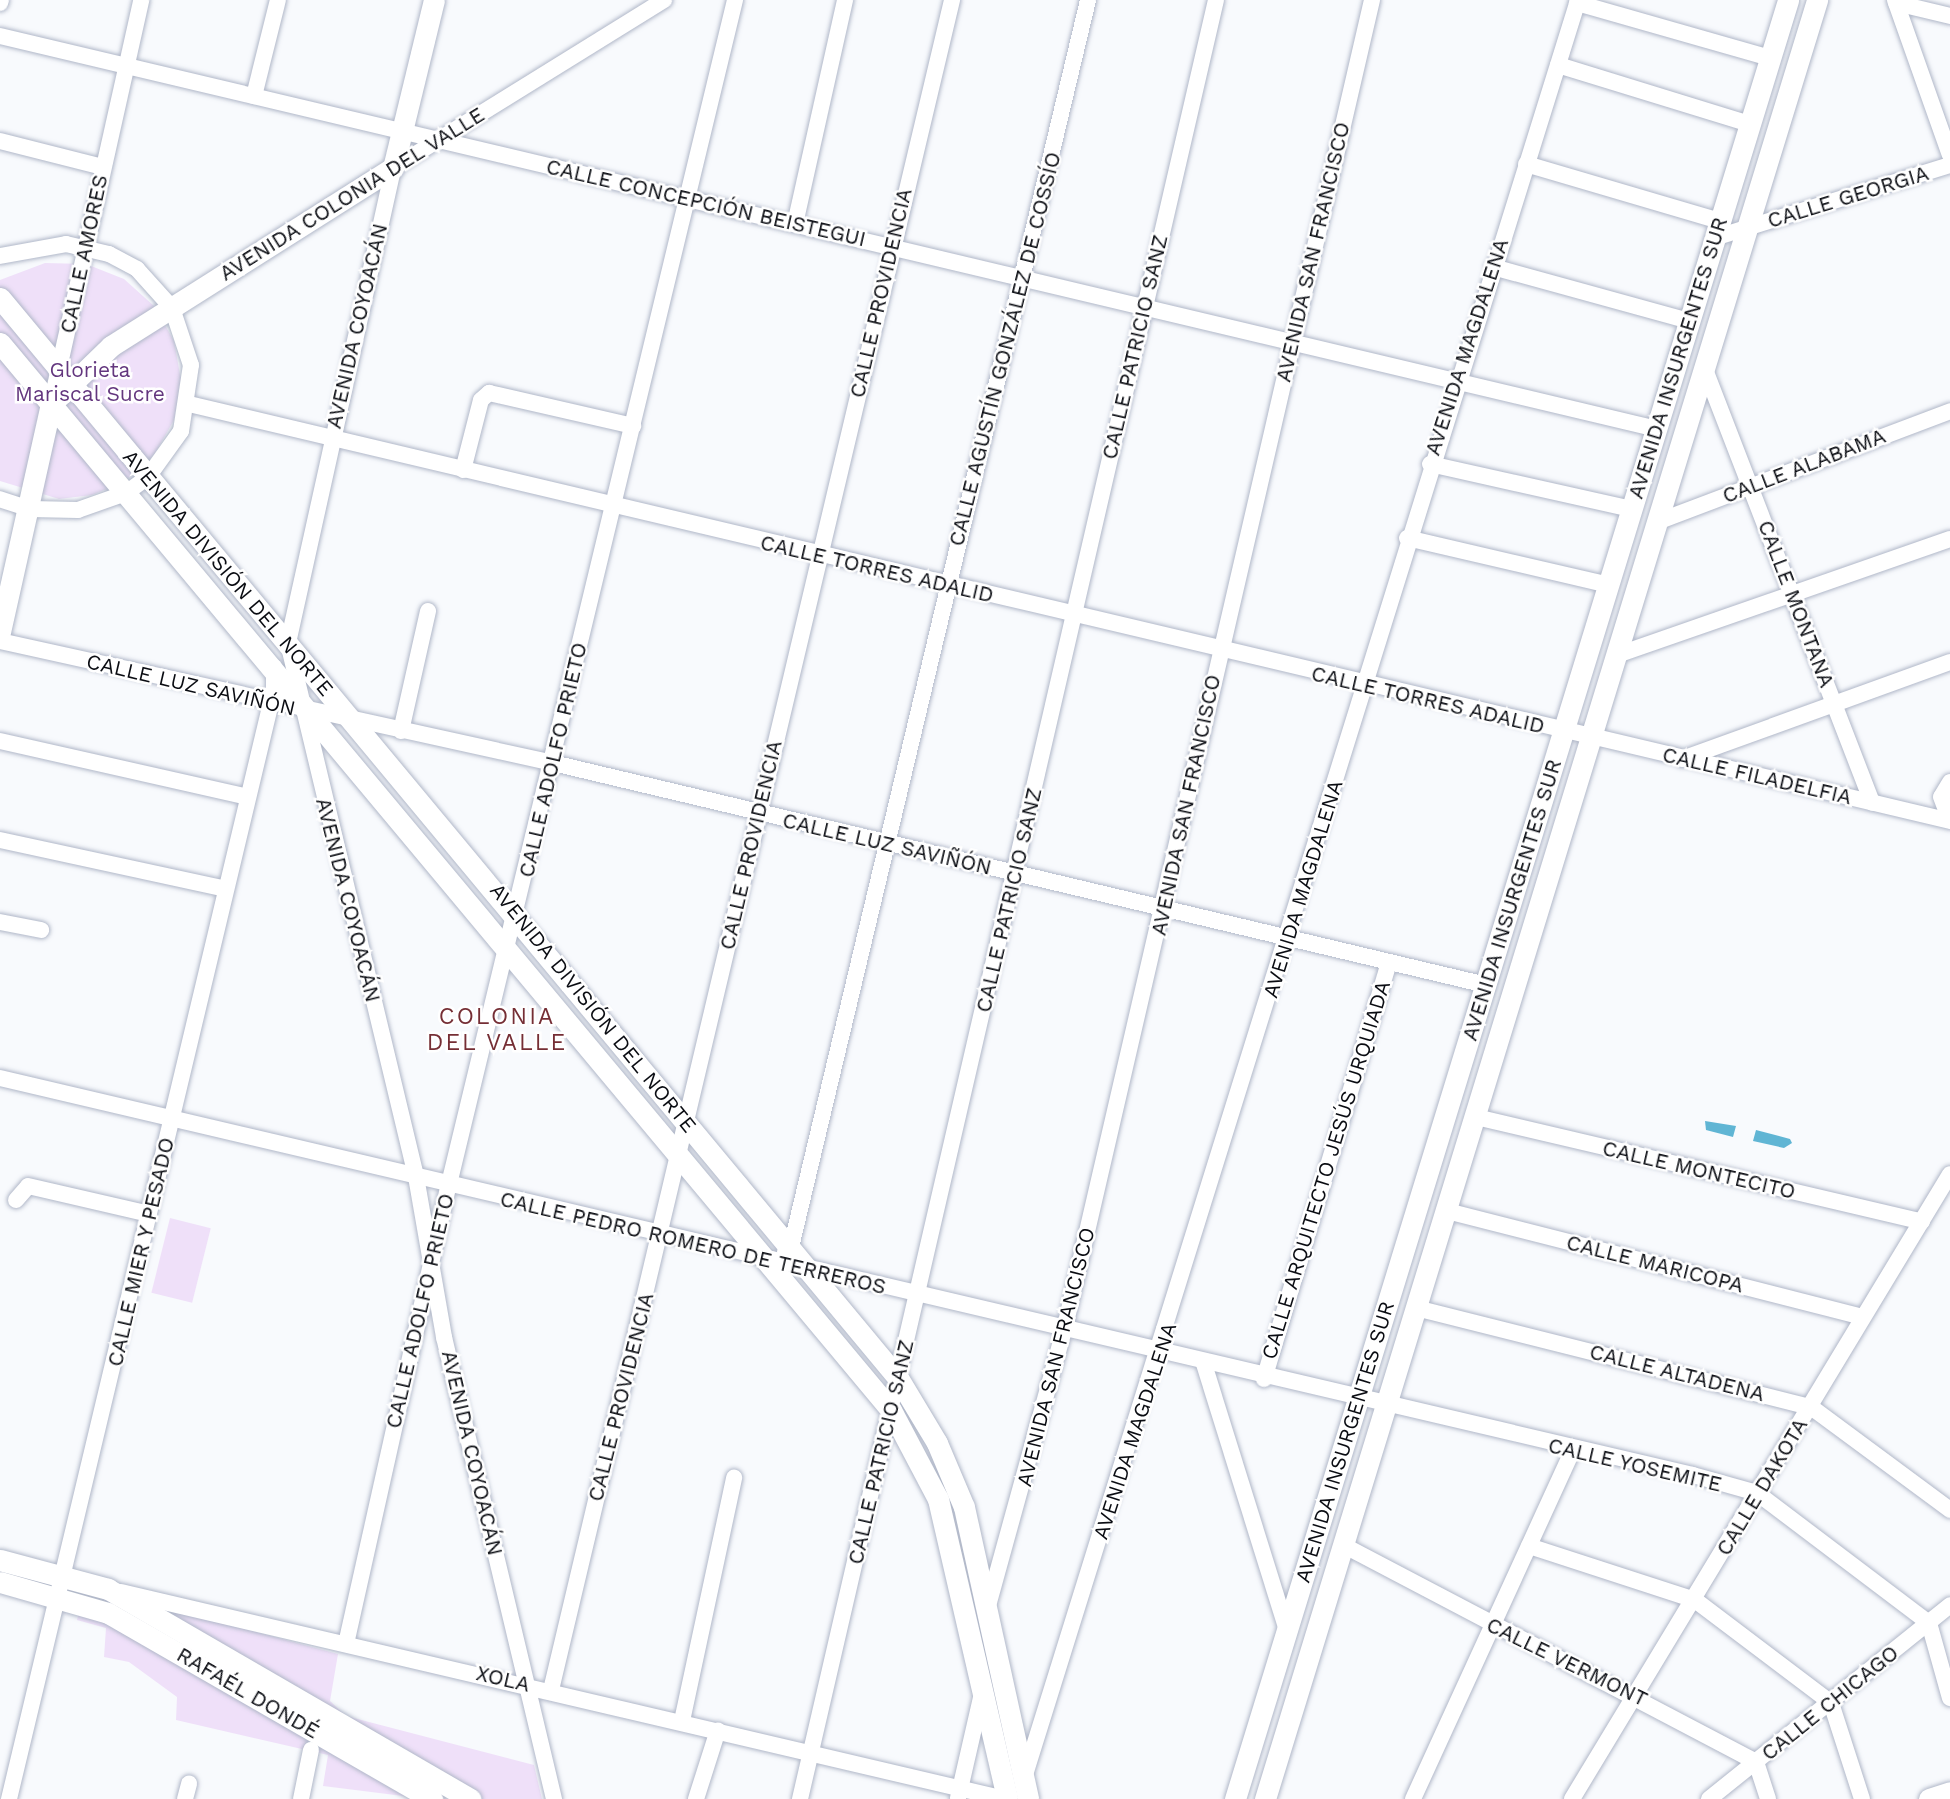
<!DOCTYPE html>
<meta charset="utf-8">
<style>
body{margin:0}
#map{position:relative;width:1950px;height:1799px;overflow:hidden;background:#f8fafd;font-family:"Work Sans",sans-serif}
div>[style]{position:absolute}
.green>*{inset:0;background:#efe0f9;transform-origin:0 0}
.water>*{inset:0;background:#60b5d4}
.roads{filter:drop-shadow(0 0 2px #b0b7c8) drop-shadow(0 0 2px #b0b7c8)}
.minor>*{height:16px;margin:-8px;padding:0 8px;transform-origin:8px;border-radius:8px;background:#fff}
.major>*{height:21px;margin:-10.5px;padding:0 10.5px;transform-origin:10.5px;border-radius:10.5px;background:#fff}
span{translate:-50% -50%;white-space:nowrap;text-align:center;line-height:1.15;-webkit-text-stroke:5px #fff;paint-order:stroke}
.street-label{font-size:21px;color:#0a0c12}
.park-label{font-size:21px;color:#63367e}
.neighbourhood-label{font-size:23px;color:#752e35;letter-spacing:2px}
</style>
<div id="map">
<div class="green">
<div style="clip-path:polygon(45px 263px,86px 264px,124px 279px,154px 306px,174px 341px,181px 380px,174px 420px,154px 455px,124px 482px,92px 495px,59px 499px,0 481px,0 280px)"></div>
<div style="left:170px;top:1218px;width:42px;height:77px;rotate:14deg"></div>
<div style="clip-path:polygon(140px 1601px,338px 1654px,330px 1701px,346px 1716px,534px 1765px,542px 1799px,475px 1799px)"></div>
<div style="clip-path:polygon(80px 1606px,427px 1799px,323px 1786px,328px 1755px,176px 1720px,177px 1697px,129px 1662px,104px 1657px,106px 1628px,77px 1620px)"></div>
</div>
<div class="water">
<div style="clip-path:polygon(1705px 1121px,1736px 1126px,1733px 1137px,1706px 1130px)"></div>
<div style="clip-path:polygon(1756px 1130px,1790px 1139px,1792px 1143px,1784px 1148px,1753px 1141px)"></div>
</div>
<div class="roads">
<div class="minor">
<div style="left:1895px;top:0;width:164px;rotate:70.5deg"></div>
<div style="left:0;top:3px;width:3px;rotate:-72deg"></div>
<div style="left:1577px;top:3px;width:201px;rotate:15.9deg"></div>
<div style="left:1896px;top:3px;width:56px;rotate:13.5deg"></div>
<div style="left:0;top:36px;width:1703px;rotate:13.34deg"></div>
<div style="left:1558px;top:65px;width:201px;rotate:17.1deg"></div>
<div style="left:254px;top:96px;width:99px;rotate:-76deg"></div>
<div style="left:0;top:141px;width:106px;rotate:14.2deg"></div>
<div style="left:1526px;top:164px;width:202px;rotate:16.4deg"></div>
<div style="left:795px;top:224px;width:230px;rotate:-77.4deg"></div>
<div style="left:1714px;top:238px;width:247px;rotate:-17.2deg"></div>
<div style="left:0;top:256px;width:67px;rotate:-10.3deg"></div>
<div style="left:66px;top:244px;width:44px;rotate:13.1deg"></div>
<div style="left:109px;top:254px;width:32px;rotate:28deg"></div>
<div style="left:137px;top:269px;width:52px;rotate:48.1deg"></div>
<div style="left:172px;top:308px;width:60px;rotate:71.6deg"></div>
<div style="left:191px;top:365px;width:67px;rotate:98.6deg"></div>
<div style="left:181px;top:431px;width:57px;rotate:125.7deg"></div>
<div style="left:148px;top:477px;width:27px;rotate:144deg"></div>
<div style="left:126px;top:493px;width:51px;rotate:160.5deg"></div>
<div style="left:78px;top:510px;width:48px;rotate:-178.8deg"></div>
<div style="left:30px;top:509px;width:32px;rotate:-162deg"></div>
<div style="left:1493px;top:267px;width:203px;rotate:15.4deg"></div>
<div style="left:1704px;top:367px;width:467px;rotate:68.9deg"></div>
<div style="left:51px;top:404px;width:414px;rotate:-77.4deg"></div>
<div style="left:189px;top:404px;width:1810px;rotate:13.32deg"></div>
<div style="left:1430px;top:464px;width:207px;rotate:12.6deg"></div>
<div style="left:463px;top:470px;width:72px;rotate:-75.6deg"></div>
<div style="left:481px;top:400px;width:11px;rotate:-41deg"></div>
<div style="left:489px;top:393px;width:148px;rotate:12.9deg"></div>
<div style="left:1657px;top:522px;width:313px;rotate:-20.7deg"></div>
<div style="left:1407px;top:538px;width:207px;rotate:13.1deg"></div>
<div style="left:0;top:641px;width:566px;rotate:12.44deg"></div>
<div style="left:553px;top:763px;width:959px;rotate:13.38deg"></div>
<div style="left:1617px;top:655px;width:353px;rotate:-19.2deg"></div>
<div style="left:401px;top:731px;width:123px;rotate:-77.3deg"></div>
<div style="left:0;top:741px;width:254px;rotate:12.7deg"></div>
<div style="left:1682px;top:759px;width:285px;rotate:-19.9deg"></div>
<div style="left:1950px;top:782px;width:17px;rotate:121deg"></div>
<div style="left:1941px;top:797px;width:25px;rotate:69deg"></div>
<div style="left:0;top:840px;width:231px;rotate:12.2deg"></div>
<div style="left:0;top:922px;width:42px;rotate:11deg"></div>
<div style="left:0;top:1078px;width:1739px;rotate:13.2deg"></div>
<div style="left:1693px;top:1475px;width:66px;rotate:15.7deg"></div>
<div style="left:1757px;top:1493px;width:216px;rotate:37.1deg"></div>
<div style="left:1476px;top:1117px;width:458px;rotate:13.2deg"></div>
<div style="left:16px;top:1200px;width:18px;rotate:-49deg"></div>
<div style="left:28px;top:1186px;width:124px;rotate:13deg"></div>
<div style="left:1447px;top:1211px;width:429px;rotate:14.3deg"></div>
<div style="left:785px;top:1252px;width:8px;rotate:-40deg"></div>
<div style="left:791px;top:1247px;width:1282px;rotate:-76.6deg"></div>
<div style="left:1416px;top:1308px;width:407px;rotate:14.1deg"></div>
<div style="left:1811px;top:1407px;width:173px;rotate:36.5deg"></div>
<div style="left:1204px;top:1364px;width:280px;rotate:72.7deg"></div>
<div style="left:1264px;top:1379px;width:435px;rotate:-73.3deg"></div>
<div style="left:1343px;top:1545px;width:467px;rotate:27.7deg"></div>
<div style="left:1756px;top:1762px;width:39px;rotate:72deg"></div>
<div style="left:1529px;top:1546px;width:175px;rotate:18deg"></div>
<div style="left:1695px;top:1600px;width:171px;rotate:37.1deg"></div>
<div style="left:1831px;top:1703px;width:101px;rotate:72.1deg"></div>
<div style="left:121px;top:1592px;width:908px;rotate:13.18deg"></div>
<div style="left:988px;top:1606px;width:285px;rotate:-74.6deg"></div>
<div style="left:1064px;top:1331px;width:1366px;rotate:-76.97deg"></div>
<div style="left:1929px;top:1623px;width:78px;rotate:74.4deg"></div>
<div style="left:346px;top:1644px;width:471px;rotate:-77.4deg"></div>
<div style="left:449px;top:1184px;width:1218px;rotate:-76.42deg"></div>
<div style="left:551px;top:1690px;width:1737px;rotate:-76.65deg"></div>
<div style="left:682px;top:1721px;width:249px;rotate:-77.9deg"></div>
<div style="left:1024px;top:1778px;width:1862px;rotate:-72.69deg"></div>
<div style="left:958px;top:1798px;width:108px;rotate:-77.1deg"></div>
<div style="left:9px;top:1799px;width:1140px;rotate:-76.56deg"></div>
<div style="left:274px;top:690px;width:23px;rotate:-90deg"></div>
<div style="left:185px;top:1799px;width:16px;rotate:-75deg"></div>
<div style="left:301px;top:1799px;width:50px;rotate:-78.5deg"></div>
<div style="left:554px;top:1799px;width:475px;rotate:-103.4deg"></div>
<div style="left:444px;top:1337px;width:163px;rotate:-99.9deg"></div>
<div style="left:416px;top:1176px;width:548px;rotate:-103.5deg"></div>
<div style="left:288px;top:643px;width:486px;rotate:-77.5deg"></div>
<div style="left:393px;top:168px;width:319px;rotate:-31.8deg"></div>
<div style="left:696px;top:1799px;width:72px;rotate:-72.3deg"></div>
<div style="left:800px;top:1799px;width:1846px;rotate:-76.98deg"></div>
<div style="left:1413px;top:1799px;width:383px;rotate:-65.4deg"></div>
<div style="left:1572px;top:1799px;width:730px;rotate:-58.83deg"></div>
<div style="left:1709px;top:1799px;width:309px;rotate:-38.8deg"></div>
</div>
<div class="major">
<div style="left:0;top:298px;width:1405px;rotate:50.26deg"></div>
<div style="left:898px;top:1378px;width:76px;rotate:59deg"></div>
<div style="left:937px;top:1443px;width:69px;rotate:67.1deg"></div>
<div style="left:964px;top:1507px;width:299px;rotate:77.6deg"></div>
<div style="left:0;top:343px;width:1390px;rotate:50.14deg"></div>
<div style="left:891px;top:1410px;width:101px;rotate:62.2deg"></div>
<div style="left:938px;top:1499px;width:308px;rotate:77deg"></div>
<div style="left:0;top:632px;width:234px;rotate:-77.4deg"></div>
<div style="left:51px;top:404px;width:83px;rotate:-44deg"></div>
<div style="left:111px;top:346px;width:333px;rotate:-32.3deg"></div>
<div style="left:393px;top:168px;width:173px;rotate:-76.3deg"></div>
<div style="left:0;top:1560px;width:112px;rotate:15deg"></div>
<div style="left:108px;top:1589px;width:419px;rotate:30.1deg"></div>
<div style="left:0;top:1582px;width:112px;rotate:16deg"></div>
<div style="left:108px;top:1613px;width:374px;rotate:29.9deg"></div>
<div style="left:1235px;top:1799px;width:1882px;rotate:-72.91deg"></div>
<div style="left:1265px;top:1799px;width:1882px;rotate:-72.94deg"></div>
<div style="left:1929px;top:1799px;width:22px;rotate:-18deg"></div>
</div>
</div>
<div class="street-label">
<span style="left:352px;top:194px;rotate:-32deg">AVENIDA COLONIA DEL VALLE</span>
<span style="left:1848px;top:197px;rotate:-17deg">CALLE GEORGIA</span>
<span style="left:706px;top:203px;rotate:13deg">CALLE CONCEPCIÓN BEISTEGUI</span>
<span style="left:1313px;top:252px;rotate:-77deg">AVENIDA SAN FRANCISCO</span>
<span style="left:84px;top:254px;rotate:-78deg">CALLE AMORES</span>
<span style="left:881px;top:293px;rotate:-77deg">CALLE PROVIDENCIA</span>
<span style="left:357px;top:326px;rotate:-77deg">AVENIDA COYOACÁN</span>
<span style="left:1135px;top:347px;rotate:-77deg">CALLE PATRICIO SANZ</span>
<span style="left:1467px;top:347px;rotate:-72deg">AVENIDA MAGDALENA</span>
<span style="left:1005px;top:349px;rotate:-76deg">CALLE AGUSTÍN GONZÁLEZ DE COSSÍO</span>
<span style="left:1678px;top:358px;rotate:-73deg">AVENIDA INSURGENTES SUR</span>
<span style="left:1804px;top:466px;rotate:-21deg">CALLE ALABAMA</span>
<span style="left:877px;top:569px;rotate:13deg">CALLE TORRES ADALID</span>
<span style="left:228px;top:573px;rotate:50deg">AVENIDA DIVISIÓN DEL NORTE</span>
<span style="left:1796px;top:604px;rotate:69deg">CALLE MONTANA</span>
<span style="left:191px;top:685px;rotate:13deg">CALLE LUZ SAVIÑÓN</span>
<span style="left:1428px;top:700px;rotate:13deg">CALLE TORRES ADALID</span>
<span style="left:553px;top:760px;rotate:-77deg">CALLE ADOLFO PRIETO</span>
<span style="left:1757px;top:776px;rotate:13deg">CALLE FILADELFIA</span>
<span style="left:1186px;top:805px;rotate:-78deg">AVENIDA SAN FRANCISCO</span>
<span style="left:887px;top:844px;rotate:13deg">CALLE LUZ SAVIÑÓN</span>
<span style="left:751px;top:845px;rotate:-77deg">CALLE PROVIDENCIA</span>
<span style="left:1303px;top:889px;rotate:-73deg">AVENIDA MAGDALENA</span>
<span style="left:348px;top:900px;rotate:76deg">AVENIDA COYOACÁN</span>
<span style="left:1009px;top:900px;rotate:-77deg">CALLE PATRICIO SANZ</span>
<span style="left:1512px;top:900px;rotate:-73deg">AVENIDA INSURGENTES SUR</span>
<span style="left:593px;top:1008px;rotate:51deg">AVENIDA DIVISIÓN DEL NORTE</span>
<span style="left:1326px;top:1170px;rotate:-73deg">CALLE ARQUITECTO JESÚS URQUIADA</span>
<span style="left:1699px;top:1170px;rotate:13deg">CALLE MONTECITO</span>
<span style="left:693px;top:1243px;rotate:13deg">CALLE PEDRO ROMERO DE TERREROS</span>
<span style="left:141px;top:1252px;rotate:-77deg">CALLE MIER Y PESADO</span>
<span style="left:1655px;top:1264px;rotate:14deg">CALLE MARICOPA</span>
<span style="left:420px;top:1311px;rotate:-77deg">CALLE ADOLFO PRIETO</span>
<span style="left:1056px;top:1357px;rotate:-76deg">AVENIDA SAN FRANCISCO</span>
<span style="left:1677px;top:1373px;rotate:14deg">CALLE ALTADENA</span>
<span style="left:621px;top:1397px;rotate:-76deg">CALLE PROVIDENCIA</span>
<span style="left:1135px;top:1431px;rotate:-72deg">AVENIDA MAGDALENA</span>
<span style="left:1345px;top:1442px;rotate:-73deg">AVENIDA INSURGENTES SUR</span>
<span style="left:881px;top:1452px;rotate:-77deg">CALLE PATRICIO SANZ</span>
<span style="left:472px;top:1453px;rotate:77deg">AVENIDA COYOACÁN</span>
<span style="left:1635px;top:1465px;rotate:13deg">CALLE YOSEMITE</span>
<span style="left:1762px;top:1487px;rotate:-59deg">CALLE DAKOTA</span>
<span style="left:1567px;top:1662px;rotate:26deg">CALLE VERMONT</span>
<span style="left:503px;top:1679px;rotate:13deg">XOLA</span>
<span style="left:248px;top:1693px;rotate:30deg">RAFAÉL DONDÉ</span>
<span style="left:1830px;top:1703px;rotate:-39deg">CALLE CHICAGO</span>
</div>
<div class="park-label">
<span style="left:90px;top:382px">Glorieta<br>Mariscal Sucre</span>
</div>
<div class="neighbourhood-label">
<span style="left:497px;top:1030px">COLONIA<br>DEL VALLE</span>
</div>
</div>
